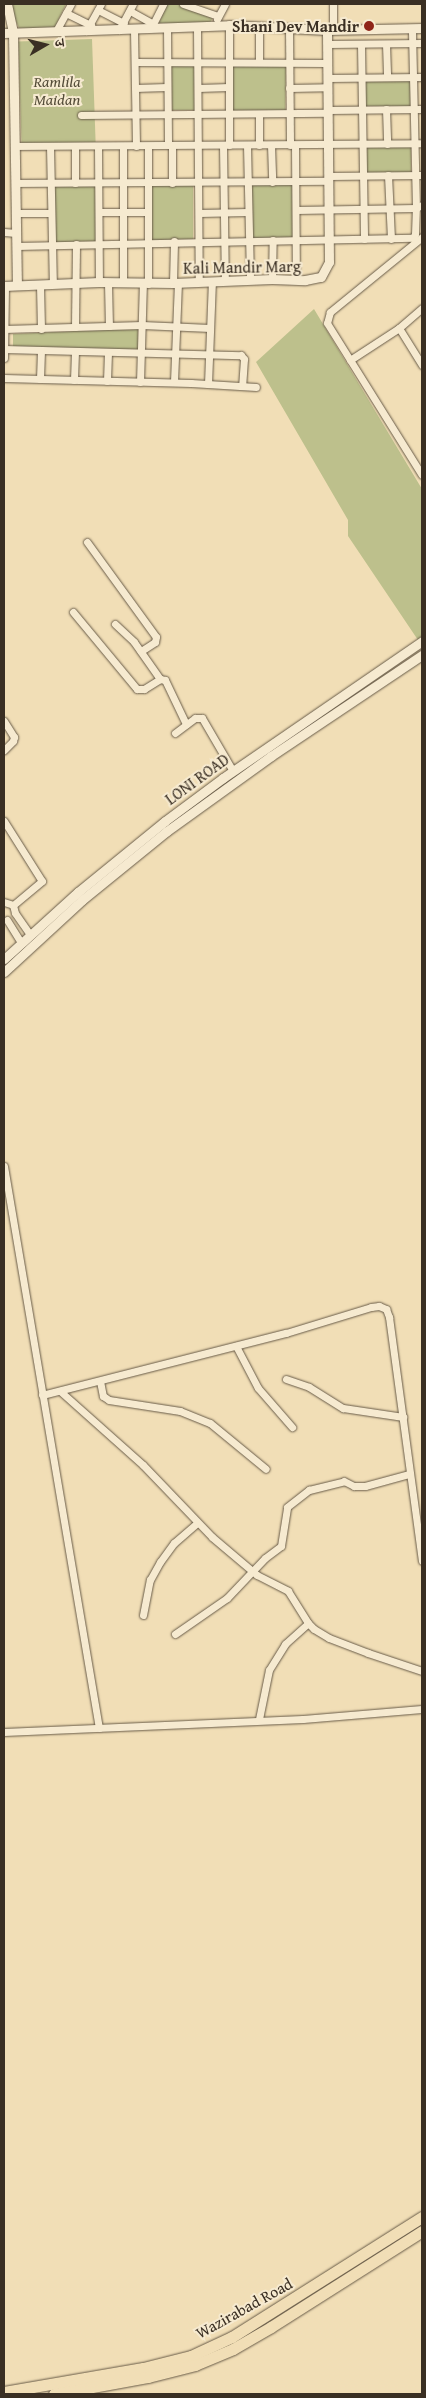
<!DOCTYPE html>
<meta charset="utf-8">
<style>
body{margin:0}
#map{position:relative;width:426px;height:2398px;overflow:hidden;background:#f1deb6;font-family:"Gentium Book Plus","Noto Serif Devanagari",serif}
div>[style]{position:absolute}
.green>*{inset:0;background:#bdc08c;transform-origin:0 0}
.roads{filter:drop-shadow(0 0 1px #685b48) drop-shadow(0 0 1px #685b48)}
.minor>*{height:7px;margin:-3.5px;padding:0 3.5px;transform-origin:3.5px;border-radius:3.5px;background:#f6ead0}
.tertiary>*{height:9px;margin:-4.5px;padding:0 4.5px;transform-origin:4.5px;border-radius:4.5px;background:#f6ead0}
.trunk>*{height:11px;margin:-5.5px;padding:0 5.5px;transform-origin:5.5px;border-radius:5.5px;background:#f1deb6}
.dots>*{width:14px;height:14px;translate:-50% -50%;box-sizing:border-box;border:2px solid #f6ead0;border-radius:50%}
span{translate:-50% -50%;white-space:nowrap;text-align:center;line-height:1.15;-webkit-text-stroke:4px #f6ead0;paint-order:stroke}
.poi-label{font-size:16px;color:#3a2f23;font-weight:700}
.right{translate:-100% -50%;text-align:right}
.park-label{font-size:16px;color:#544c38;font-style:italic}
.street-label{font-size:16px;color:#3a2f23}
.frame{position:absolute;inset:0;border:5px solid #3a2f23;pointer-events:none}
.north{position:absolute;left:20px;top:20px;width:50px;height:50px;-webkit-text-stroke:4px #f6ead0;paint-order:stroke;rotate:82deg;font-size:14px;font-weight:700;line-height:20px;text-align:center;color:#3a2f23}
.north::after{content:'';display:block;margin:auto;width:18px;height:22px;background:#3a2f23;clip-path:polygon(50% 0,100% 100%,50% 72%,0 100%)}
</style>
<div id="map">
<div class="green">
<div style="clip-path:polygon(8px 4px,66px 4px,54px 29px,19px 28px)"></div>
<div style="clip-path:polygon(167px 4px,179px 4px,213px 16px,210px 24px,159px 23px)"></div>
<div style="left:92px;top:39px;width:103px;height:74px;rotate:88deg"></div>
<div style="left:169px;top:64px;width:27px;height:46px"></div>
<div style="left:231px;top:64px;width:55px;height:47px;rotate:1deg"></div>
<div style="left:411px;top:79px;width:27px;height:49px;rotate:90deg"></div>
<div style="left:363px;top:146px;width:48px;height:27px"></div>
<div style="left:250px;top:184px;width:43px;height:56px"></div>
<div style="left:151px;top:185px;width:42px;height:55px"></div>
<div style="left:54px;top:186px;width:43px;height:56px"></div>
<div style="clip-path:polygon(314px 309px,422px 489px,422px 641px,420px 643px,348px 536px,348px 520px,256px 362px)"></div>
<div style="clip-path:polygon(138px 328px,138px 351px,13px 347px,13px 334px)"></div>
</div>
<div class="roads">
<div class="minor">
<div style="left:183px;top:4px;width:37px;rotate:19deg"></div>
<div style="left:333px;top:4px;width:26px;rotate:90deg"></div>
<div style="left:98px;top:10px;width:29px;rotate:27deg"></div>
<div style="left:130px;top:11px;width:26px;rotate:29deg"></div>
<div style="left:66px;top:13px;width:28px;rotate:26deg"></div>
<div style="left:217px;top:19px;width:17px;rotate:-62deg"></div>
<div style="left:229px;top:25px;width:120px;rotate:90deg"></div>
<div style="left:167px;top:27px;width:118px;rotate:89.5deg"></div>
<div style="left:197px;top:27px;width:255px;rotate:89.6deg"></div>
<div style="left:289px;top:27px;width:118px;rotate:89.5deg"></div>
<div style="left:151px;top:28px;width:27px;rotate:-63deg"></div>
<div style="left:119px;top:30px;width:30px;rotate:-62deg"></div>
<div style="left:134px;top:30px;width:116px;rotate:89deg"></div>
<div style="left:56px;top:31px;width:31px;rotate:-61deg"></div>
<div style="left:86px;top:31px;width:31px;rotate:-61deg"></div>
<div style="left:328px;top:44px;width:94px;rotate:-0.6deg"></div>
<div style="left:361px;top:44px;width:195px;rotate:89.1deg"></div>
<div style="left:386px;top:44px;width:33px;rotate:88deg"></div>
<div style="left:135px;top:62px;width:193px;rotate:0.3deg"></div>
<div style="left:259px;top:62px;width:36px;rotate:-90deg"></div>
<div style="left:328px;top:78px;width:94px;rotate:-0.6deg"></div>
<div style="left:135px;top:88px;width:32px;rotate:-2deg"></div>
<div style="left:198px;top:88px;width:31px;rotate:-2deg"></div>
<div style="left:289px;top:88px;width:39px;rotate:-1deg"></div>
<div style="left:386px;top:109px;width:35px;rotate:88deg"></div>
<div style="left:328px;top:110px;width:94px;rotate:-0.6deg"></div>
<div style="left:259px;top:114px;width:31px;rotate:90deg"></div>
<div style="left:81px;top:115px;width:247px;rotate:-0.5deg"></div>
<div style="left:172px;top:145px;width:38px;rotate:90deg"></div>
<div style="left:223px;top:145px;width:135px;rotate:89.2deg"></div>
<div style="left:247px;top:145px;width:134px;rotate:88.7deg"></div>
<div style="left:271px;top:145px;width:37px;rotate:88deg"></div>
<div style="left:295px;top:145px;width:135px;rotate:89.6deg"></div>
<div style="left:15px;top:146px;width:407px;rotate:-0.4deg"></div>
<div style="left:50px;top:146px;width:138px;rotate:88.8deg"></div>
<div style="left:98px;top:146px;width:136px;rotate:89.6deg"></div>
<div style="left:123px;top:146px;width:137px;rotate:90deg"></div>
<div style="left:388px;top:175px;width:64px;rotate:87.3deg"></div>
<div style="left:329px;top:176px;width:93px;rotate:-0.6deg"></div>
<div style="left:16px;top:183px;width:313px;rotate:-0.4deg"></div>
<div style="left:75px;top:183px;width:37px;rotate:-90deg"></div>
<div style="left:296px;top:210px;width:120px;rotate:-1deg"></div>
<div style="left:416px;top:208px;width:7px;rotate:-27deg"></div>
<div style="left:99px;top:212px;width:49px"></div>
<div style="left:15px;top:213px;width:36px"></div>
<div style="left:199px;top:213px;width:49px;rotate:-1.2deg"></div>
<div style="left:4px;top:232px;width:12px;rotate:5deg"></div>
<div style="left:422px;top:237px;width:119px;rotate:140.8deg"></div>
<div style="left:330px;top:312px;width:11px;rotate:105deg"></div>
<div style="left:327px;top:323px;width:179px;rotate:58deg"></div>
<div style="left:16px;top:246px;width:397px;rotate:-1.2deg"></div>
<div style="left:413px;top:238px;width:4px;rotate:-63deg"></div>
<div style="left:415px;top:234px;width:26px;rotate:-88deg"></div>
<div style="left:416px;top:208px;width:180px;rotate:-91.3deg"></div>
<div style="left:272px;top:279px;width:39px;rotate:-89deg"></div>
<div style="left:108px;top:283px;width:43px;rotate:88.7deg"></div>
<div style="left:173px;top:283px;width:42px;rotate:-88.6deg"></div>
<div style="left:148px;top:284px;width:138px;rotate:-90deg"></div>
<div style="left:40px;top:285px;width:44px;rotate:88.7deg"></div>
<div style="left:75px;top:327px;width:83px;rotate:-89.3deg"></div>
<div style="left:399px;top:328px;width:44px;rotate:58.1deg"></div>
<div style="left:4px;top:329px;width:138px;rotate:-1.7deg"></div>
<div style="left:142px;top:325px;width:68px;rotate:2.5deg"></div>
<div style="left:4px;top:349px;width:237px;rotate:1.5deg"></div>
<div style="left:241px;top:355px;width:5px;rotate:53deg"></div>
<div style="left:244px;top:359px;width:27px;rotate:94deg"></div>
<div style="left:4px;top:358px;width:72px;rotate:-89.2deg"></div>
<div style="left:350px;top:360px;width:59px;rotate:-33.1deg"></div>
<div style="left:399px;top:328px;width:30px;rotate:-41deg"></div>
<div style="left:4px;top:378px;width:187px;rotate:1.5deg"></div>
<div style="left:191px;top:383px;width:65px;rotate:3.5deg"></div>
<div style="left:40px;top:379px;width:29px;rotate:-88deg"></div>
<div style="left:74px;top:380px;width:29px;rotate:-88deg"></div>
<div style="left:107px;top:381px;width:29px;rotate:-88deg"></div>
<div style="left:140px;top:382px;width:99px;rotate:-88.3deg"></div>
<div style="left:174px;top:382px;width:99px;rotate:-87.7deg"></div>
<div style="left:208px;top:384px;width:103px;rotate:-87.8deg"></div>
<div style="left:87px;top:542px;width:117px;rotate:54deg"></div>
<div style="left:156px;top:637px;width:5px;rotate:101deg"></div>
<div style="left:155px;top:642px;width:17px;rotate:147deg"></div>
<div style="left:73px;top:612px;width:100px;rotate:50.3deg"></div>
<div style="left:137px;top:689px;width:7px"></div>
<div style="left:144px;top:689px;width:19px;rotate:-32deg"></div>
<div style="left:160px;top:679px;width:5px;rotate:11deg"></div>
<div style="left:165px;top:680px;width:49px;rotate:64.5deg"></div>
<div style="left:115px;top:624px;width:26px;rotate:43deg"></div>
<div style="left:134px;top:642px;width:45px;rotate:54.9deg"></div>
<div style="left:4px;top:721px;width:19px;rotate:58deg"></div>
<div style="left:14px;top:737px;width:4px;rotate:104deg"></div>
<div style="left:13px;top:741px;width:13px;rotate:135deg"></div>
<div style="left:175px;top:733px;width:25px;rotate:-37deg"></div>
<div style="left:195px;top:718px;width:7px"></div>
<div style="left:202px;top:718px;width:61px;rotate:59.7deg"></div>
<div style="left:4px;top:821px;width:71px;rotate:57.7deg"></div>
<div style="left:42px;top:881px;width:38px;rotate:140deg"></div>
<div style="left:4px;top:902px;width:9px;rotate:18deg"></div>
<div style="left:13px;top:905px;width:8px;rotate:76deg"></div>
<div style="left:15px;top:913px;width:24px;rotate:55deg"></div>
<div style="left:7px;top:920px;width:26px;rotate:58deg"></div>
<div style="left:4px;top:1166px;width:570px;rotate:80.41deg"></div>
<div style="left:236px;top:1346px;width:47px;rotate:62.4deg"></div>
<div style="left:258px;top:1388px;width:52px;rotate:48.9deg"></div>
<div style="left:286px;top:1379px;width:24px;rotate:19deg"></div>
<div style="left:309px;top:1387px;width:40px;rotate:32deg"></div>
<div style="left:343px;top:1408px;width:61px;rotate:8.5deg"></div>
<div style="left:100px;top:1381px;width:15px;rotate:79deg"></div>
<div style="left:103px;top:1396px;width:7px;rotate:34deg"></div>
<div style="left:109px;top:1400px;width:72px;rotate:8.8deg"></div>
<div style="left:180px;top:1411px;width:32px;rotate:22deg"></div>
<div style="left:210px;top:1423px;width:72px;rotate:39.4deg"></div>
<div style="left:60px;top:1391px;width:111px;rotate:41.7deg"></div>
<div style="left:143px;top:1465px;width:100px;rotate:46.2deg"></div>
<div style="left:212px;top:1537px;width:59px;rotate:40.2deg"></div>
<div style="left:257px;top:1575px;width:35px;rotate:27deg"></div>
<div style="left:288px;top:1591px;width:38px;rotate:58deg"></div>
<div style="left:308px;top:1623px;width:8px;rotate:45deg"></div>
<div style="left:314px;top:1629px;width:17px;rotate:31deg"></div>
<div style="left:329px;top:1638px;width:42px;rotate:21deg"></div>
<div style="left:368px;top:1653px;width:57px;rotate:18.4deg"></div>
<div style="left:42px;top:1395px;width:252px;rotate:-14.3deg"></div>
<div style="left:286px;top:1333px;width:89px;rotate:-17deg"></div>
<div style="left:371px;top:1307px;width:8px;rotate:-7deg"></div>
<div style="left:379px;top:1306px;width:8px;rotate:23deg"></div>
<div style="left:386px;top:1309px;width:9px;rotate:69deg"></div>
<div style="left:389px;top:1317px;width:246px;rotate:82.3deg"></div>
<div style="left:143px;top:1615px;width:36px;rotate:-79deg"></div>
<div style="left:150px;top:1580px;width:21px;rotate:-61deg"></div>
<div style="left:160px;top:1562px;width:24px;rotate:-54deg"></div>
<div style="left:174px;top:1543px;width:30px;rotate:-41deg"></div>
<div style="left:175px;top:1634px;width:63px;rotate:-34.7deg"></div>
<div style="left:227px;top:1598px;width:55px;rotate:-46.5deg"></div>
<div style="left:265px;top:1558px;width:20px;rotate:-37deg"></div>
<div style="left:281px;top:1546px;width:39px;rotate:-81deg"></div>
<div style="left:287px;top:1507px;width:28px;rotate:-38deg"></div>
<div style="left:309px;top:1490px;width:36px;rotate:-14deg"></div>
<div style="left:344px;top:1481px;width:11px;rotate:27deg"></div>
<div style="left:354px;top:1486px;width:11px"></div>
<div style="left:365px;top:1486px;width:46px;rotate:-15.3deg"></div>
<div style="left:259px;top:1719px;width:50px;rotate:-78.5deg"></div>
<div style="left:269px;top:1670px;width:31px;rotate:-58deg"></div>
<div style="left:285px;top:1644px;width:31px;rotate:-42deg"></div>
<div style="left:4px;top:1732px;width:299px;rotate:-2.5deg"></div>
<div style="left:303px;top:1719px;width:119px;rotate:-4.8deg"></div>
</div>
<div class="tertiary">
<div style="left:7px;top:4px;width:30px;rotate:78deg"></div>
<div style="left:13px;top:33px;width:252px;rotate:89.1deg"></div>
<div style="left:4px;top:33px;width:225px;rotate:-2deg"></div>
<div style="left:229px;top:25px;width:98px;rotate:2.9deg"></div>
<div style="left:327px;top:30px;width:95px;rotate:-1.2deg"></div>
<div style="left:4px;top:286px;width:95px;rotate:-2.4deg"></div>
<div style="left:99px;top:282px;width:74px;rotate:0.8deg"></div>
<div style="left:173px;top:283px;width:99px;rotate:-2.3deg"></div>
<div style="left:272px;top:279px;width:33px;rotate:2deg"></div>
<div style="left:305px;top:280px;width:16px;rotate:-11deg"></div>
<div style="left:321px;top:277px;width:17px;rotate:-62deg"></div>
<div style="left:329px;top:262px;width:232px;rotate:-90.5deg"></div>
<div style="left:4px;top:959px;width:100px;rotate:-42.2deg"></div>
<div style="left:78px;top:892px;width:112px;rotate:-39.2deg"></div>
<div style="left:165px;top:821px;width:72px;rotate:-36.6deg"></div>
<div style="left:223px;top:778px;width:242px;rotate:-34.5deg"></div>
<div style="left:4px;top:972px;width:106px;rotate:-42.7deg"></div>
<div style="left:82px;top:900px;width:109px;rotate:-39.1deg"></div>
<div style="left:167px;top:831px;width:128px;rotate:-35.8deg"></div>
<div style="left:271px;top:756px;width:182px;rotate:-33.8deg"></div>
</div>
<div class="trunk">
<div style="left:4px;top:2392px;width:141px;rotate:-9.8deg"></div>
<div style="left:143px;top:2368px;width:49px;rotate:-14deg"></div>
<div style="left:191px;top:2356px;width:45px;rotate:-24.9deg"></div>
<div style="left:232px;top:2337px;width:225px;rotate:-32.3deg"></div>
<div style="left:54px;top:2394px;width:96px;rotate:-10.3deg"></div>
<div style="left:148px;top:2377px;width:49px;rotate:-14.3deg"></div>
<div style="left:195px;top:2365px;width:41px;rotate:-22.8deg"></div>
<div style="left:233px;top:2349px;width:44px;rotate:-30.1deg"></div>
<div style="left:271px;top:2327px;width:179px;rotate:-32.4deg"></div>
</div>
</div>
<div class="dots">
<div style="left:369px;top:26px;background:#8f2418"></div>
</div>
<div class="poi-label">
<span class="right" style="left:359px;top:26px">Shani Dev Mandir</span>
</div>
<div class="park-label">
<span style="left:57px;top:90px">Ramlila<br>Maidan</span>
</div>
<div class="street-label">
<span style="left:242px;top:267px;rotate:-1deg">Kali Mandir Marg</span>
<span style="left:197px;top:779px;rotate:-36deg">LONI ROAD</span>
<span style="left:244px;top:2308px;rotate:-29deg">Wazirabad Road</span>
</div>
<div class="frame"></div>
<div class="north">उ</div>
</div>
